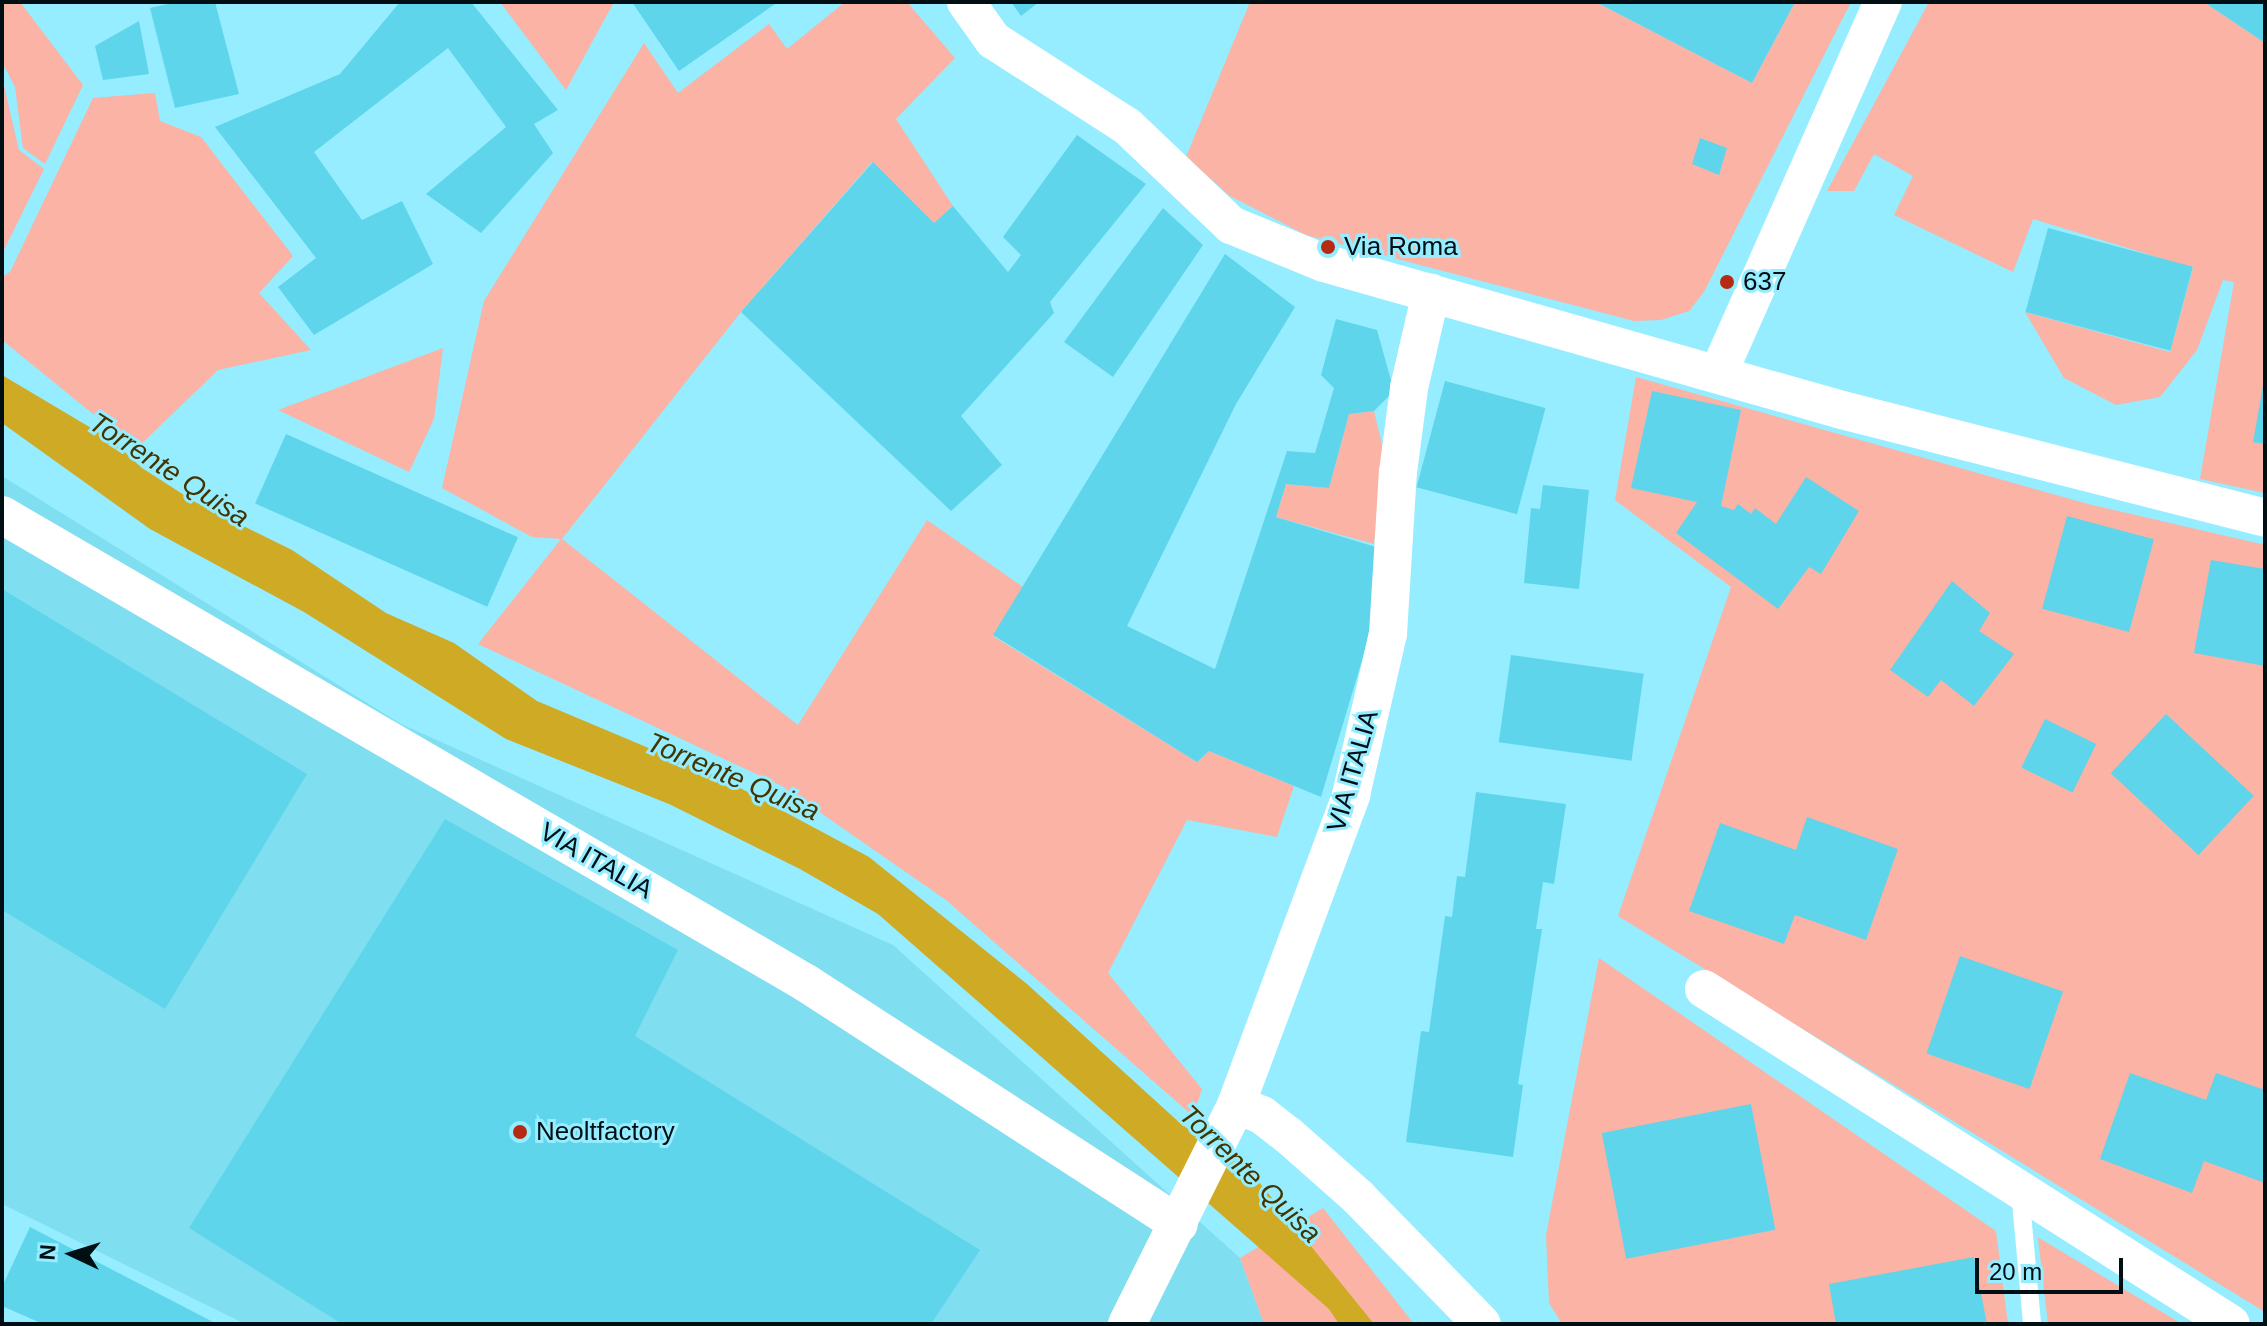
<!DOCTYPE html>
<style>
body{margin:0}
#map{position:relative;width:2267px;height:1326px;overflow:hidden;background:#95edff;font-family:Helvetica,sans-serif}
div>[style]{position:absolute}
.built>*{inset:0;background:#80def1}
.green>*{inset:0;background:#fab3a4}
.water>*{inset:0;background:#cfaa24}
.building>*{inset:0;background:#5fd5eb;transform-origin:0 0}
.service>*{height:18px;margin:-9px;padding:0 9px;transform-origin:9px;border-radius:9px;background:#fff}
.minor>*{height:38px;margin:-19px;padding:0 19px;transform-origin:19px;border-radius:19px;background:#fff}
.dots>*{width:22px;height:22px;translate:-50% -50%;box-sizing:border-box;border:4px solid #95edff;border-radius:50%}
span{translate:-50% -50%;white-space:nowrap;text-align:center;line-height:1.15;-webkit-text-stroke:6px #95edff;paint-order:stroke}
.poi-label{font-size:26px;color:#000f14}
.left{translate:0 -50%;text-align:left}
.street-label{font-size:26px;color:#000f14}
.water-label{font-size:28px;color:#433500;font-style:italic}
.frame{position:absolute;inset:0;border:4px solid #000f14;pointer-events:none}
.north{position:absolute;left:32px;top:1214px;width:80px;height:80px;-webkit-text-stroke:6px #95edff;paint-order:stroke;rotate:274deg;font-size:22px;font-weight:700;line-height:32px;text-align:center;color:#000f14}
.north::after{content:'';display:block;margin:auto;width:28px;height:36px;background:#000f14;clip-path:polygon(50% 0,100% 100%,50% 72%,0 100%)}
.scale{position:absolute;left:1975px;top:1258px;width:148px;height:36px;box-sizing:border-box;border:4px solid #000f14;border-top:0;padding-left:10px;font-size:24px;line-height:28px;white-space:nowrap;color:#000f14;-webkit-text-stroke:6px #95edff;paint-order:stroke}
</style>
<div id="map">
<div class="built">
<div style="clip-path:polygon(2px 476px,401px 724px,893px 945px,1240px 1258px,1264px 1324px,245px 1324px,2px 1204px)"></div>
</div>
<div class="green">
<div style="clip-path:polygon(2px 2px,20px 2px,83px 85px,45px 164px,23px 148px,15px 87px,2px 62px)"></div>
<div style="clip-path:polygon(500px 2px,614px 2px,566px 90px)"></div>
<div style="clip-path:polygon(845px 2px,907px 2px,955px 58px,896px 119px,953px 206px,934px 223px,872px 162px,741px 312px,562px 539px,798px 725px,927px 520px,1023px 587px,993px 636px,1197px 762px,1209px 751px,1294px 786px,1277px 837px,1187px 820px,1108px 973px,1202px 1089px,1193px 1116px,946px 900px,782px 786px,478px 644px,561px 539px,532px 537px,442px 488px,484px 301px,644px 43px,678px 93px,769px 24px,787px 49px)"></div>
<div style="clip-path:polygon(1250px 2px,1596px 2px,1752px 83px,1795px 2px,1851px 2px,1704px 292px,1689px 311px,1661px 320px,1634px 321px,1306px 235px,1230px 196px,1186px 157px)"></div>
<div style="clip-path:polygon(1929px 2px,2204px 2px,2265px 43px,2265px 493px,2200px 479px,2234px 282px,2223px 280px,2197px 350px,2160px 397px,2116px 405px,2064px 378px,2025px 312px,2170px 352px,2193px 268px,2033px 219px,2013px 272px,1894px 215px,1913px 176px,1874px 154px,1854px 191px,1827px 191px)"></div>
<div style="clip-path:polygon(2px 77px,19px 150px,44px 169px,2px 254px)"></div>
<div style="clip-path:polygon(155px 93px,160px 121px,201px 137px,293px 256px,259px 293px,311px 350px,218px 370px,136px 449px,2px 340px,2px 277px,10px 272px,93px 98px)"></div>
<div style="clip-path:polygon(443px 348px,434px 419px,409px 472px,278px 410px)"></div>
<div style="clip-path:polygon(1636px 377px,2088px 504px,2265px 545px,2265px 1312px,1618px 916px,1731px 587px,1615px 500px)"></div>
<div style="clip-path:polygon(1374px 411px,1386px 461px,1374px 544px,1276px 517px,1286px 484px,1329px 488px,1349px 414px)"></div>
<div style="clip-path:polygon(1599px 958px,1996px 1231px,2008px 1324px,1562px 1324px,1549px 1303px,1546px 1235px)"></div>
<div style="clip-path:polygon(1323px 1208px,1414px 1324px,1264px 1324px,1240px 1258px)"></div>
<div style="clip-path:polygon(2038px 1238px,2039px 1238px,2182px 1324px,2048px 1324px)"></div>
</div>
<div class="water">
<div style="clip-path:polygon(2px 375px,113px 441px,142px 468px,195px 502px,292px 550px,386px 613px,454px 643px,537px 701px,727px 781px,869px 857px,1027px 984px,1181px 1124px,1251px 1172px,1374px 1324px,1339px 1324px,1329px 1309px,878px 914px,800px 869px,669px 804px,506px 739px,304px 612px,150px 529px,2px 423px)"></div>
</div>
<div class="building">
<div style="clip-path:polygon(177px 2px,215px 2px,239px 94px,175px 108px,150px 8px)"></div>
<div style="clip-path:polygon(400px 2px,471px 2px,558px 110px,534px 124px,553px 153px,481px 233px,426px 194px,506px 127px,448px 48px,314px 152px,362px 220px,402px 201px,433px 264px,314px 335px,278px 287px,316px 258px,215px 127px,340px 74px)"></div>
<div style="clip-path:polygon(632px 2px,774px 2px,775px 4px,679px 71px)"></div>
<div style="clip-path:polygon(1011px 2px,1039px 2px,1021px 16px)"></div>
<div style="clip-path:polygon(1596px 2px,1795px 2px,1752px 83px)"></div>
<div style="clip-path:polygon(2204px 2px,2265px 2px,2265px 43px)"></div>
<div style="clip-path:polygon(139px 21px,149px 74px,103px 80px,95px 46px)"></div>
<div style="clip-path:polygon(1077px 135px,1146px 184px,1050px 302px,1054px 313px,961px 416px,1002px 465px,951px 511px,741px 312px,873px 162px,934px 223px,953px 206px,1008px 272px,1021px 255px,1003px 237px)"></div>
<div style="clip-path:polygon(1700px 138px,1727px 148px,1719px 175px,1692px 164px)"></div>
<div style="clip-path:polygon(1163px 208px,1203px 245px,1113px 377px,1064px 342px)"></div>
<div style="left:2048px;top:228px;width:150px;height:87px;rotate:15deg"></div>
<div style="clip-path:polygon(1225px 254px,1295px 307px,1236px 404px,1127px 626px,1215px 669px,1287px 451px,1315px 453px,1334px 388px,1321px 375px,1336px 319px,1377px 330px,1394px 391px,1374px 411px,1349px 414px,1329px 488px,1286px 484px,1276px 517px,1386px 550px,1373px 624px,1321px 797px,1209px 751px,1197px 762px,993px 635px)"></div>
<div style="left:1445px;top:381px;width:104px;height:110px;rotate:15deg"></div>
<div style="clip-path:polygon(2263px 386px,2265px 386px,2265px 444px,2253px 442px)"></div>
<div style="clip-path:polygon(1652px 391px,1741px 410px,1721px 506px,1734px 510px,1738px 504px,1751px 514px,1755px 508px,1776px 524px,1806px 477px,1859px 511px,1821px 574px,1809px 567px,1778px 609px,1676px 533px,1697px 502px,1631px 488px)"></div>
<div style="left:286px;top:434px;width:254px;height:76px;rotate:24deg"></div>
<div style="clip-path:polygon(1543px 485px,1589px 490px,1579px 589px,1524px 583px,1531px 508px,1540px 509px)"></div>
<div style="left:2067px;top:516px;width:90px;height:96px;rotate:15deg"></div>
<div style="clip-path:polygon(2211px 560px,2265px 569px,2265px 666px,2194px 653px)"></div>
<div style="clip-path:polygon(1952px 581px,1990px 613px,1979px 631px,2014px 654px,1974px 706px,1941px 680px,1928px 697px,1890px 670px)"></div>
<div style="clip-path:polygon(2px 589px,307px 774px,165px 1009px,2px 910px)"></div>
<div style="left:1511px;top:655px;width:134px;height:88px;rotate:8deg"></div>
<div style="left:2166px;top:714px;width:120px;height:81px;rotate:43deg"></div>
<div style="left:2045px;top:719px;width:57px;height:54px;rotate:26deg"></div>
<div style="clip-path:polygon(1476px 792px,1566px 804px,1554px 884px,1543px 882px,1536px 929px,1542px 929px,1518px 1084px,1523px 1085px,1513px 1157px,1406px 1142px,1421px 1031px,1429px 1032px,1445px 916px,1452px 917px,1457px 876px,1465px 877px)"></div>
<div style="clip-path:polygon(1807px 817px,1898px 849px,1866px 940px,1795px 915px,1784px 944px,1689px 911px,1720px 823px,1796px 850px)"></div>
<div style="clip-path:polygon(445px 819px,678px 950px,635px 1036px,980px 1250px,931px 1324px,342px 1324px,189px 1228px)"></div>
<div style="left:1960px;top:956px;width:109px;height:103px;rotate:19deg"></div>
<div style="clip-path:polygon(2130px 1073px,2206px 1100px,2216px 1073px,2265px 1090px,2265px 1183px,2204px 1161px,2192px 1193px,2100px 1159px)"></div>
<div style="left:1751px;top:1104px;width:128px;height:152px;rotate:79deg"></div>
<div style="clip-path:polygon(30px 1227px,217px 1324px,43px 1324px,2px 1306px,2px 1287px)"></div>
<div style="clip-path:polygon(1974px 1257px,1987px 1324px,1836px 1324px,1829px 1284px)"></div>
</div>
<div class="service">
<div style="left:2020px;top:1191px;width:134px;rotate:84.8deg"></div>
</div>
<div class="minor">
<div style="left:966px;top:2px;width:47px;rotate:54.6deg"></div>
<div style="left:993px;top:40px;width:159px;rotate:32.7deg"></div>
<div style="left:1127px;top:126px;width:144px;rotate:43.6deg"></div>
<div style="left:1231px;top:225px;width:100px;rotate:22.2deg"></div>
<div style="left:1324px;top:263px;width:538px;rotate:15.84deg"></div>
<div style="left:1842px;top:410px;width:437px;rotate:14.3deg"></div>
<div style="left:1718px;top:374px;width:407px;rotate:-66.1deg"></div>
<div style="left:2px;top:515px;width:930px;rotate:30.2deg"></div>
<div style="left:806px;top:983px;width:444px;rotate:32.9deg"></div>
<div style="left:1704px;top:989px;width:624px;rotate:32.44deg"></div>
<div style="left:1236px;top:1105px;width:28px;rotate:21deg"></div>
<div style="left:1262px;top:1115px;width:33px;rotate:38deg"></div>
<div style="left:1288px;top:1135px;width:94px;rotate:41.5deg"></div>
<div style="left:1358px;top:1197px;width:177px;rotate:45.7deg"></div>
<div style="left:1127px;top:1324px;width:245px;rotate:-63.5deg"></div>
<div style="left:1236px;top:1105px;width:331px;rotate:-69.6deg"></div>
<div style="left:1351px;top:795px;width:165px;rotate:-77.1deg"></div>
<div style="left:1388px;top:634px;width:162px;rotate:-86.5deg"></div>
<div style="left:1398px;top:472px;width:85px;rotate:-82.5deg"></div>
<div style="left:1409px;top:388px;width:98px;rotate:-77deg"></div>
</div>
<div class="dots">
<div style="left:1328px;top:247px;background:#b62a13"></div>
<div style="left:1727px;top:282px;background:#b62a13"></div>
<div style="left:520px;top:1132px;background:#b62a13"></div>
</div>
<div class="poi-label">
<span class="left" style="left:1344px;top:247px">Via Roma</span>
<span class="left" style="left:1743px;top:282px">637</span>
<span class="left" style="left:536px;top:1132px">Neoltfactory</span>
</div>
<div class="street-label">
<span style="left:1353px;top:771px;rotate:-74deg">VIA ITALIA</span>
<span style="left:596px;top:861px;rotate:30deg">VIA ITALIA</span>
</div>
<div class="water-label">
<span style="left:169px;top:470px;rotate:33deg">Torrente Quisa</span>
<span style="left:733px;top:777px;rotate:23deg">Torrente Quisa</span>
<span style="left:1250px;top:1174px;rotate:44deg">Torrente Quisa</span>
</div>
<div class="frame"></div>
<div class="north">N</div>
<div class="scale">20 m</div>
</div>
